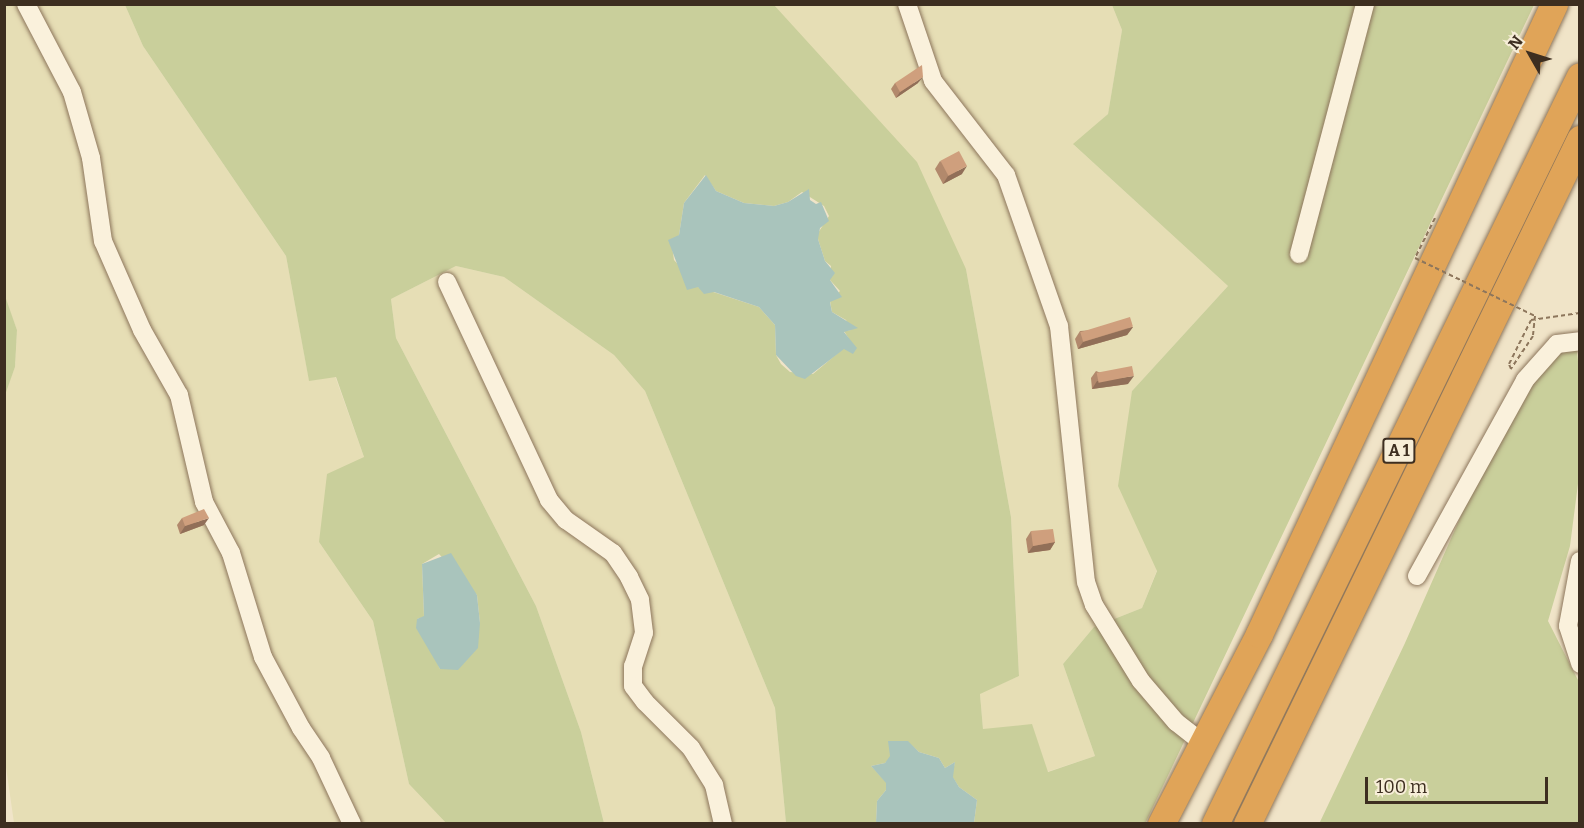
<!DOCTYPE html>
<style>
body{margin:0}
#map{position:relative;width:1584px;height:828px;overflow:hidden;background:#f0e4c8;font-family:Bitter,serif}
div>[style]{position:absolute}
.farmland>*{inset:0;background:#e6deb5}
.green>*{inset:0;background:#c9cf9b}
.water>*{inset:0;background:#a9c4bc}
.path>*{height:2px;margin-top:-1px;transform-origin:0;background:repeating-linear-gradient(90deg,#8d765c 0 4.5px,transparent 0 7.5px)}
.roads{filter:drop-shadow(0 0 2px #8d765c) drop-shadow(0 0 2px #8d765c)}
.minor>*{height:18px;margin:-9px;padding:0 9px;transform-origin:9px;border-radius:9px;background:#faf1dc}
.highway>*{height:27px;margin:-13.5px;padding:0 13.5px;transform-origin:13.5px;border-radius:13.5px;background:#e0a458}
.path-bridge>*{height:2px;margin-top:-1px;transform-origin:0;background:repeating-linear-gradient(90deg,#8d765c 0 4.5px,transparent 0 7.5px)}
.wall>*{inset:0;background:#b2896c}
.shaded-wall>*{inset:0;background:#916f58}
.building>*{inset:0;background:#cf9f7d;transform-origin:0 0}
span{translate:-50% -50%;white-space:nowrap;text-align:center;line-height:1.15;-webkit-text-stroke:4.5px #f7eed8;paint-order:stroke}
.shield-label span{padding:2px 4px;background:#f7eed8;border:2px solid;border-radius:4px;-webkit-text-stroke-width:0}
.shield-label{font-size:16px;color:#3d2e20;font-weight:700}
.frame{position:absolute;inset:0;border:6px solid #3d2e20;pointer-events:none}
.north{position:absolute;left:1500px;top:24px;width:60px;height:60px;-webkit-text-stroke:4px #f7eed8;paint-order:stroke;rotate:309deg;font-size:16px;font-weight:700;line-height:24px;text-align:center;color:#3d2e20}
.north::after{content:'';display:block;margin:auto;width:21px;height:27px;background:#3d2e20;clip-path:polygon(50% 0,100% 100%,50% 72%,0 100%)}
.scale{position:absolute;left:1365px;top:777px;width:183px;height:27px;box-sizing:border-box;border:3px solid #3d2e20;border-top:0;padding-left:8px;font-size:18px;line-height:21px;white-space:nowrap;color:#3d2e20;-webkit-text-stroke:4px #f7eed8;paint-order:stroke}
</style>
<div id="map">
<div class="farmland">
<div style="clip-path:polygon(5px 5px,125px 5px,143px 46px,286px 256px,309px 380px,335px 376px,364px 457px,319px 542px,373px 621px,409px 784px,446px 823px,14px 823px,4px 753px,4px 395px,15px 367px,17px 330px,4px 296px)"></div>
<div style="clip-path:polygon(774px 5px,1112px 5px,1122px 30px,1108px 114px,1074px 145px,1228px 286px,1132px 391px,1157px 570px,1142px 608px,1094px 627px,1063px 664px,1095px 756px,1047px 772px,983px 729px,980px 693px,1019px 676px,1011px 517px,966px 269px)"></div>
<div style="clip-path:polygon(456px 266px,504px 277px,614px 355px,645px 391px,775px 708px,786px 823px,604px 823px,581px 732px,536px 606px,396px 338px,391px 299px)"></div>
</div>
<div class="green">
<div style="clip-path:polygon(evenodd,125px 5px,774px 5px,917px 162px,966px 269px,1011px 517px,1019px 676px,980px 694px,983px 729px,1032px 724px,1048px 772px,1095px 756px,1063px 664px,1094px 627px,1142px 608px,1157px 571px,1118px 486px,1132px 391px,1228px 286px,1073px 144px,1108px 114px,1122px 30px,1112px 5px,1534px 5px,1145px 824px,974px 823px,977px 800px,959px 787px,952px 776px,955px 762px,945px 768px,939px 758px,919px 752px,908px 742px,885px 763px,871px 766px,886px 782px,886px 790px,877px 801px,876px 823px,786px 823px,775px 708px,645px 391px,614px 355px,504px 277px,456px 266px,391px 299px,396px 338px,536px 606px,581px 732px,604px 823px,446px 823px,409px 784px,373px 621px,319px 542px,327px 474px,364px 457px,336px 377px,309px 381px,286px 256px,143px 46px,125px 5px,705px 175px,716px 191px,744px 203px,774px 206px,788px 202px,802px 192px,824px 206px,829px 216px,818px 233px,818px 239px,825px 261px,831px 266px,830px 280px,840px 291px,830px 301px,832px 312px,846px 320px,851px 330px,844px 331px,851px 342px,813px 374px,790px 372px,781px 364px,776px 355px,775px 325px,759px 307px,698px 287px,674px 260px,672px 246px,679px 235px,684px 203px,705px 175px,125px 5px,439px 554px,477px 595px,480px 623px,440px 669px,417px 619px,424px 617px,422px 564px,439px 554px)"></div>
<div style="clip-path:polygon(5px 296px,17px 330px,15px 367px,5px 395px)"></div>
<div style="clip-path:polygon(1575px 334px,1580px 379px,1579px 476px,1570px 546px,1548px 621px,1579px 682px,1579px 823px,1319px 824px,1405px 643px,1527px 366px)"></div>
</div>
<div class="water">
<div style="clip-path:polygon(706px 175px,716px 191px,744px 203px,774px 206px,788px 202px,809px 189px,810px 200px,816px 204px,821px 202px,829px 221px,820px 228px,818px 239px,825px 261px,835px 273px,830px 280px,842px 297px,830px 302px,832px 312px,858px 328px,844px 332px,857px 348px,853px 354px,844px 349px,805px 379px,796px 376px,776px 355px,775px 325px,759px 307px,714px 292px,704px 294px,698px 287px,687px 290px,668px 240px,679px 235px,684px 203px)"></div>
<div style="clip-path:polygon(451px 553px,477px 595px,480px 623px,478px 648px,458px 670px,440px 669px,416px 628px,417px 619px,424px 616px,422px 564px)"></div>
<div style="clip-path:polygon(888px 741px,908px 741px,919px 752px,939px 758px,945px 768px,955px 762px,953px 777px,959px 787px,977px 800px,974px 823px,876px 823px,877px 801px,886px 790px,886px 783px,871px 766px,885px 763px,890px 756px)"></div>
</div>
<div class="path">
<div style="left:1533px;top:336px;width:40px;rotate:124deg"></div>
<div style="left:1511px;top:369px;width:5px;rotate:-112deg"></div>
<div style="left:1509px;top:364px;width:49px;rotate:-63.4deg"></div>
<div style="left:1531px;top:320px;width:49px;rotate:-8.1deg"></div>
</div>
<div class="roads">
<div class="minor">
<div style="left:26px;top:4px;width:99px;rotate:62.4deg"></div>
<div style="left:72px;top:92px;width:69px;rotate:73.9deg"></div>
<div style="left:91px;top:158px;width:84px;rotate:81.8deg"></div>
<div style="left:103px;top:241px;width:97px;rotate:66.3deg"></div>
<div style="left:142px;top:330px;width:75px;rotate:60.4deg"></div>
<div style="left:179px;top:395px;width:110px;rotate:76.8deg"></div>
<div style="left:204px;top:502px;width:58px;rotate:62.1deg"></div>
<div style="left:231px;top:553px;width:109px;rotate:72.9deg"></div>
<div style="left:263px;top:657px;width:81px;rotate:61.8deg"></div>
<div style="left:301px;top:728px;width:36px;rotate:56deg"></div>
<div style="left:321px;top:758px;width:73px;rotate:64.8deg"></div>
<div style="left:907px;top:4px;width:81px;rotate:71.3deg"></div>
<div style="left:933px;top:81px;width:119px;rotate:52.2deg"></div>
<div style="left:1006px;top:175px;width:160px;rotate:70.7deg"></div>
<div style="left:1059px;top:326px;width:257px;rotate:84deg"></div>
<div style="left:1086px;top:582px;width:24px;rotate:71deg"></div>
<div style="left:1094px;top:605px;width:89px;rotate:58.3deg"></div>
<div style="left:1141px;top:681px;width:54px;rotate:49.5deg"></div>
<div style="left:1176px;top:722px;width:33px;rotate:38deg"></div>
<div style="left:1299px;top:254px;width:259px;rotate:-75.2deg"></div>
<div style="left:447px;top:282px;width:241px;rotate:64.9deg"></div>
<div style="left:549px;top:500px;width:26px;rotate:50deg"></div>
<div style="left:566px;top:520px;width:57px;rotate:35.1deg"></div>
<div style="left:613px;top:553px;width:29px;rotate:56deg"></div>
<div style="left:629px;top:577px;width:25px;rotate:64deg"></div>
<div style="left:640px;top:600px;width:33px;rotate:83deg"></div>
<div style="left:644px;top:633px;width:35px;rotate:108deg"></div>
<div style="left:633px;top:666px;width:20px;rotate:90deg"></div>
<div style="left:633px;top:686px;width:20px;rotate:53deg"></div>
<div style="left:645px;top:702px;width:65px;rotate:45deg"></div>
<div style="left:691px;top:748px;width:44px;rotate:58.1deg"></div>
<div style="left:714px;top:785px;width:40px;rotate:77deg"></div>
<div style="left:1580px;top:561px;width:66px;rotate:100.5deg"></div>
<div style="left:1568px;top:626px;width:40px;rotate:72deg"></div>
<div style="left:1417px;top:576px;width:224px;rotate:-61.1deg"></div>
<div style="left:1525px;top:380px;width:48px;rotate:-48.4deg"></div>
<div style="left:1557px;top:344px;width:23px;rotate:-7deg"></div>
</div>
<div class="highway">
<div style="left:1161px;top:824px;width:214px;rotate:-62.7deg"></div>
<div style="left:1259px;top:634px;width:696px;rotate:-64.91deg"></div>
<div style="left:1215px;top:824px;width:832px;rotate:-63.99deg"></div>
<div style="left:1247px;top:824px;width:762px;rotate:-64.07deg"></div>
</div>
</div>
<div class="path-bridge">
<div style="left:1435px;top:218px;width:45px;rotate:116.6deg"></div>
<div style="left:1415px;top:258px;width:133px;rotate:25.8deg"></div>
<div style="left:1535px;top:316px;width:20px;rotate:96deg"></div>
</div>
<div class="wall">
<div style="clip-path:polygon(895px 83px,918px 83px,896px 98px,891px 89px)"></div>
<div style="clip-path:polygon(940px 161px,962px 174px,943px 184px,935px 169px)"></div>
<div style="clip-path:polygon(1133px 327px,1127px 335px,1078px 349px,1075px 339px,1080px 331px)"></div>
<div style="clip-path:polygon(1096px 371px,1128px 384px,1092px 389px,1091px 378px)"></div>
<div style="clip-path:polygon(182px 518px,204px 525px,180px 534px,177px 525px)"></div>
<div style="clip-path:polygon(1031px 531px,1055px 542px,1050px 550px,1028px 553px,1026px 539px)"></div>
</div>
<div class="shaded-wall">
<div style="clip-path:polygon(923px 77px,918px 83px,896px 98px,900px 92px)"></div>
<div style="clip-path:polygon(967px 166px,962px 174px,943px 184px,948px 176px)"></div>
<div style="clip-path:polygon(1133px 327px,1127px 335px,1078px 349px,1083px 342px)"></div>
<div style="clip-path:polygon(1134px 376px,1128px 384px,1092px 389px,1097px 381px)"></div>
<div style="clip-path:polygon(209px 518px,204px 525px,180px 534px,185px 526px)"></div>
<div style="clip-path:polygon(1055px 542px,1050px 550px,1028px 553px,1033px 546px)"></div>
</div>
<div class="building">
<div style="clip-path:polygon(922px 65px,923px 77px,900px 92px,895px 83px)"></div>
<div style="left:959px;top:151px;width:17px;height:21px;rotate:62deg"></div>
<div style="left:1130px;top:317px;width:10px;height:52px;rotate:73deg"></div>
<div style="left:1132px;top:366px;width:10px;height:36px;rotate:79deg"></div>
<div style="clip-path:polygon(204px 509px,209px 518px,185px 526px,182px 518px)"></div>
<div style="clip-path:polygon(1053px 529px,1055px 542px,1033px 546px,1031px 531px)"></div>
</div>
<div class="shield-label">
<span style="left:1399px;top:451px">A 1</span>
</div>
<div class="frame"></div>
<div class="north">N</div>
<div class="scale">100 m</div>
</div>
